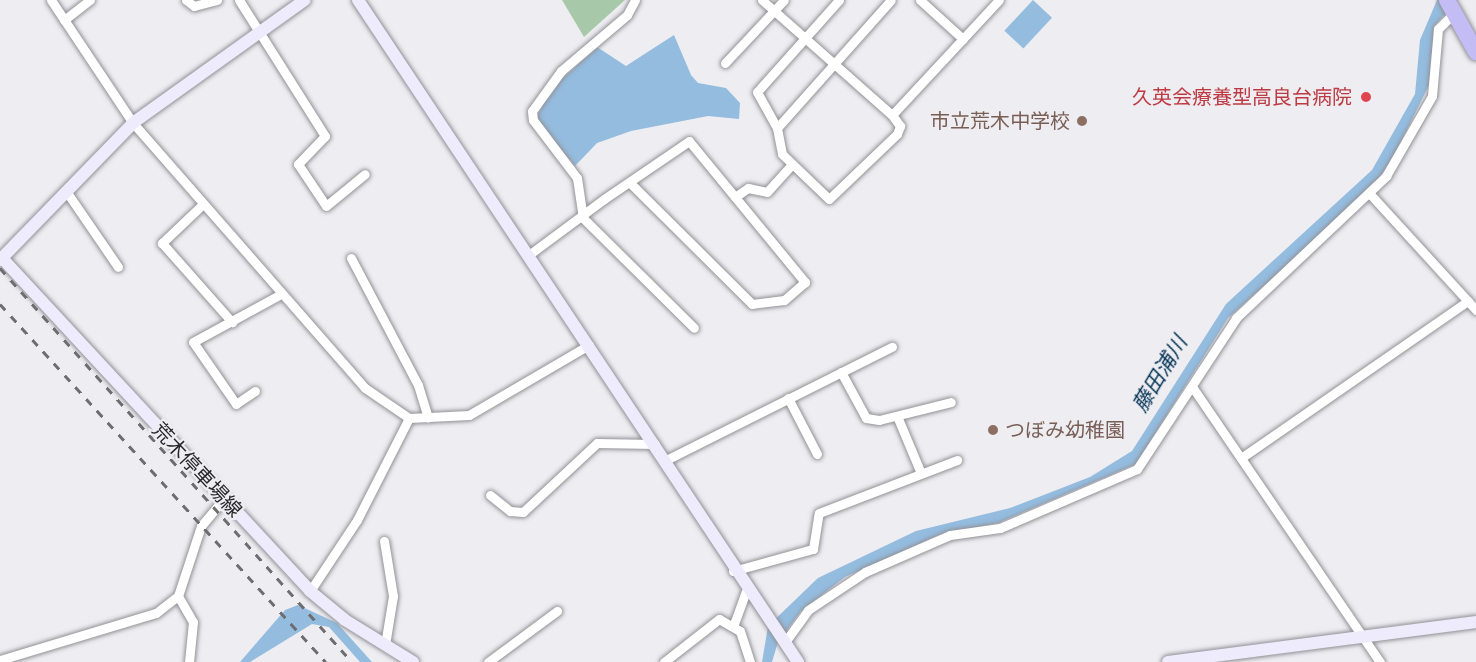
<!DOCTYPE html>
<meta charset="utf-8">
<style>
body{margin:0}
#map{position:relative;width:1476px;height:662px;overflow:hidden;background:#eeedf2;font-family:Karla,"Noto Sans JP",sans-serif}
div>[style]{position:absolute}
.green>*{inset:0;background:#a8c9a9}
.water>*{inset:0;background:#94bcdf;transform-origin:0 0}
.roads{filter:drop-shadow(0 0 2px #929196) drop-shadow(0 0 2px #929196)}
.street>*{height:9px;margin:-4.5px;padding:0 4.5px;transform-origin:4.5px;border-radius:4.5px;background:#fff}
.secondary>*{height:12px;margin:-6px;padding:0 6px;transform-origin:6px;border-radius:6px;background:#edebfc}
.highway>*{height:16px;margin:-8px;padding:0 8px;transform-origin:8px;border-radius:8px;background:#c4bcf4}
.rail>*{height:3px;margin-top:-1.5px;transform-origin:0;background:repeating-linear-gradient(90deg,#6d6c6f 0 8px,transparent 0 16px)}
.dots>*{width:16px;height:16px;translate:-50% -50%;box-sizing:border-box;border:3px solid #eeedf2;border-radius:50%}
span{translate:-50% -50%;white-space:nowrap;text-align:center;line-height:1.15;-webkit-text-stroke:4.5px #eeedf2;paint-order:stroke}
.health-label{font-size:20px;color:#be3a42}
.right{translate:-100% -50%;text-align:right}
.education-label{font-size:20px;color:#785e54}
.left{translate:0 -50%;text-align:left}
.street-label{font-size:20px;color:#28282a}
.water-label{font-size:21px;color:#023354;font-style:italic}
</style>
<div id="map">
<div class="green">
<div style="clip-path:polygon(562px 0,625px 0,584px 37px)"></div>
</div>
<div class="water">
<div style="left:1033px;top:0;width:26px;height:42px;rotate:43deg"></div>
<div style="clip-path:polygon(1437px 0,1458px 0,1434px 26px,1430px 83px,1393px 158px,1368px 193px,1228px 318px,1136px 464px,998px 523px,941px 534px,845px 577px,801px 611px,778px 642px,772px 662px,762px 662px,768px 626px,818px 578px,916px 531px,1010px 508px,1090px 477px,1132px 451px,1226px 304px,1372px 170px,1415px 94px,1420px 40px)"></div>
<div style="clip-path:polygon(674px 35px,691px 75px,698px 83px,726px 88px,740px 103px,739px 119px,708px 116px,631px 131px,597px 143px,575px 166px,535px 120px,552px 88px,597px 47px,626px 66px)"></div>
<div style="clip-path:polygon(298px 605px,337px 623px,372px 662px,360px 662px,329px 627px,312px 624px,250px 662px,240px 662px,285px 610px)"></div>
</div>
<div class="roads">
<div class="street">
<div style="left:51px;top:0;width:148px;rotate:56.3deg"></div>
<div style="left:133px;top:123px;width:352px;rotate:48.8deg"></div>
<div style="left:365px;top:388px;width:53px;rotate:34.3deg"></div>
<div style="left:409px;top:418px;width:60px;rotate:-2.9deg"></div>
<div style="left:469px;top:415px;width:139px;rotate:-30.3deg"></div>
<div style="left:186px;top:0;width:10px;rotate:37deg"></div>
<div style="left:194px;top:6px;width:24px;rotate:-15deg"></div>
<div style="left:239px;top:0;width:161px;rotate:57.7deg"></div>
<div style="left:325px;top:136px;width:39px;rotate:134deg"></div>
<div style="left:298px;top:164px;width:50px;rotate:56.3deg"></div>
<div style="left:326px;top:206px;width:50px;rotate:-39.4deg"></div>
<div style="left:635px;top:0;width:17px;rotate:118deg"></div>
<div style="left:627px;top:15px;width:87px;rotate:139.7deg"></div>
<div style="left:561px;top:71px;width:49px;rotate:125.9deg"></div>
<div style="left:532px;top:111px;width:9px;rotate:84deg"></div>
<div style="left:533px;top:120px;width:73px;rotate:52.8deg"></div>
<div style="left:577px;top:178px;width:40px;rotate:81.5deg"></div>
<div style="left:583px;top:218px;width:156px;rotate:44.7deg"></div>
<div style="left:762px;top:0;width:174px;rotate:41.5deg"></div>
<div style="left:892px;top:115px;width:157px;rotate:-47.1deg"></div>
<div style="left:839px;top:0;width:123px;rotate:131.7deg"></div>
<div style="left:757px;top:92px;width:41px;rotate:60.9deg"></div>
<div style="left:777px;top:128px;width:26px;rotate:79deg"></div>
<div style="left:782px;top:154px;width:65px;rotate:43.8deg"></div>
<div style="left:829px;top:199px;width:94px;rotate:-43.7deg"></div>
<div style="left:897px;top:134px;width:9px;rotate:-69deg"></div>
<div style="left:900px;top:126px;width:14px;rotate:-126deg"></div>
<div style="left:920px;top:0;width:58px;rotate:42.2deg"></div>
<div style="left:64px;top:20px;width:33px;rotate:-38deg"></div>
<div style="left:725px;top:63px;width:86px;rotate:-46.9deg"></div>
<div style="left:777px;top:128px;width:171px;rotate:-48.3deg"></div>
<div style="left:66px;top:191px;width:92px;rotate:55.6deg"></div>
<div style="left:1371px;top:195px;width:156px;rotate:47.6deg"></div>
<div style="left:735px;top:197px;width:16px;rotate:-35deg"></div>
<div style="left:748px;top:188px;width:19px;rotate:12deg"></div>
<div style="left:767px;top:192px;width:36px;rotate:-48deg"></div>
<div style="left:203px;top:204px;width:57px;rotate:136.4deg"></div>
<div style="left:162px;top:243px;width:106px;rotate:48.5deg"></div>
<div style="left:530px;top:254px;width:92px;rotate:-36.6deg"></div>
<div style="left:604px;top:199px;width:103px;rotate:-34.3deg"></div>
<div style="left:689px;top:141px;width:183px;rotate:50.6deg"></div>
<div style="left:805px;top:282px;width:28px;rotate:139deg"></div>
<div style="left:784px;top:300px;width:32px;rotate:173deg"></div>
<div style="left:752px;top:304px;width:172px;rotate:-135.2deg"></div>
<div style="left:351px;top:258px;width:144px;rotate:62.2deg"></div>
<div style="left:418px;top:385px;width:34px;rotate:73deg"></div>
<div style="left:841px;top:372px;width:52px;rotate:61.5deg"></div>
<div style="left:866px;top:418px;width:13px;rotate:9deg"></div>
<div style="left:879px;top:420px;width:74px;rotate:-14deg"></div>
<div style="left:1193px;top:388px;width:332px;rotate:55.7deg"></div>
<div style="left:255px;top:391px;width:23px;rotate:146deg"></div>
<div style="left:236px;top:404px;width:75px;rotate:-124.7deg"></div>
<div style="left:193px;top:342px;width:100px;rotate:-28.6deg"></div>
<div style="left:788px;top:398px;width:63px;rotate:62.6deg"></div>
<div style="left:897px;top:416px;width:60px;rotate:67.3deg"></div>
<div style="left:1241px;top:458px;width:276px;rotate:-34.7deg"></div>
<div style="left:664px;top:461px;width:255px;rotate:-26.6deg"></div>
<div style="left:490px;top:495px;width:26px;rotate:39deg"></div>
<div style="left:510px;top:511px;width:13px;rotate:4deg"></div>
<div style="left:523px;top:512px;width:101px;rotate:-43deg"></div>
<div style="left:597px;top:443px;width:58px;rotate:1deg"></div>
<div style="left:384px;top:541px;width:56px;rotate:80.7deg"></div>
<div style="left:393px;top:596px;width:50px;rotate:99.3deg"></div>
<div style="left:733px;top:571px;width:83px;rotate:-15.4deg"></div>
<div style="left:813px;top:549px;width:36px;rotate:-81deg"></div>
<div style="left:819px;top:513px;width:148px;rotate:-21deg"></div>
<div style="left:310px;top:591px;width:85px;rotate:-56.5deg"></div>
<div style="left:357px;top:520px;width:114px;rotate:-63deg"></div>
<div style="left:178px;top:596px;width:30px;rotate:60deg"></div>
<div style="left:193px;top:622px;width:40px;rotate:95.7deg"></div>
<div style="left:734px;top:624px;width:37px;rotate:-70deg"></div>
<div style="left:785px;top:642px;width:39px;rotate:-54deg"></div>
<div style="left:808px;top:610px;width:69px;rotate:-33.7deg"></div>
<div style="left:865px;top:572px;width:93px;rotate:-23.5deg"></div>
<div style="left:950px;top:535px;width:50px;rotate:-8deg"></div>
<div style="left:1000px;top:528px;width:149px;rotate:-23.3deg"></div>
<div style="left:1137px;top:469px;width:181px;rotate:-56.7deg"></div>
<div style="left:1236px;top:318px;width:207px;rotate:-43.4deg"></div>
<div style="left:1386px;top:176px;width:92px;rotate:-60.1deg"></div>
<div style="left:1432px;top:96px;width:67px;rotate:-84.9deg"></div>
<div style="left:1438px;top:29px;width:23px;rotate:-45deg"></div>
<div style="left:0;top:660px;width:163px;rotate:-16.8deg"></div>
<div style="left:156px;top:613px;width:28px;rotate:-38deg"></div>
<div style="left:178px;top:596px;width:74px;rotate:-71.8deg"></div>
<div style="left:201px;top:526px;width:35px;rotate:-50deg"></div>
<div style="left:488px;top:662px;width:86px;rotate:-36.5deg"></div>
<div style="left:664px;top:662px;width:70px;rotate:-38deg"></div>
<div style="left:719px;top:619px;width:24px;rotate:30deg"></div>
<div style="left:740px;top:631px;width:33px;rotate:72deg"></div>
</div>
<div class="secondary">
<div style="left:358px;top:0;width:795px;rotate:56.39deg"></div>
<div style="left:2px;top:258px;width:454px;rotate:47.2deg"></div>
<div style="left:310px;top:591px;width:45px;rotate:39.6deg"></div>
<div style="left:345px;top:620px;width:80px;rotate:31.7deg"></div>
<div style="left:0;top:260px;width:191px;rotate:-45.8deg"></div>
<div style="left:133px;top:123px;width:211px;rotate:-35.6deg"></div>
<div style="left:1168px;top:662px;width:311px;rotate:-7.4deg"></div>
</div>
<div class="highway">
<div style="left:1447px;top:0;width:60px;rotate:60.9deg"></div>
</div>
</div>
<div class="rail">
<div style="left:0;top:268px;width:528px;rotate:48.22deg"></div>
<div style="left:0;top:304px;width:484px;rotate:47.7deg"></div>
</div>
<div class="dots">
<div style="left:1366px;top:97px;background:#e0444e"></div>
<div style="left:1082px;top:121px;background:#8d6e63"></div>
<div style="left:993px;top:430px;background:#8d6e63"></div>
</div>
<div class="health-label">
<span class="right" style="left:1352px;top:97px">久英会療養型高良台病院</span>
</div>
<div class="education-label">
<span class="right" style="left:1070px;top:121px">市立荒木中学校</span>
<span class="left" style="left:1005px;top:430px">つぼみ幼稚園</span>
</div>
<div class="street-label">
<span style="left:197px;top:470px;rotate:47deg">荒木停車場線</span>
</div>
<div class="water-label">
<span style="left:1160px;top:374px;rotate:-59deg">藤田浦川</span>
</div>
</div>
